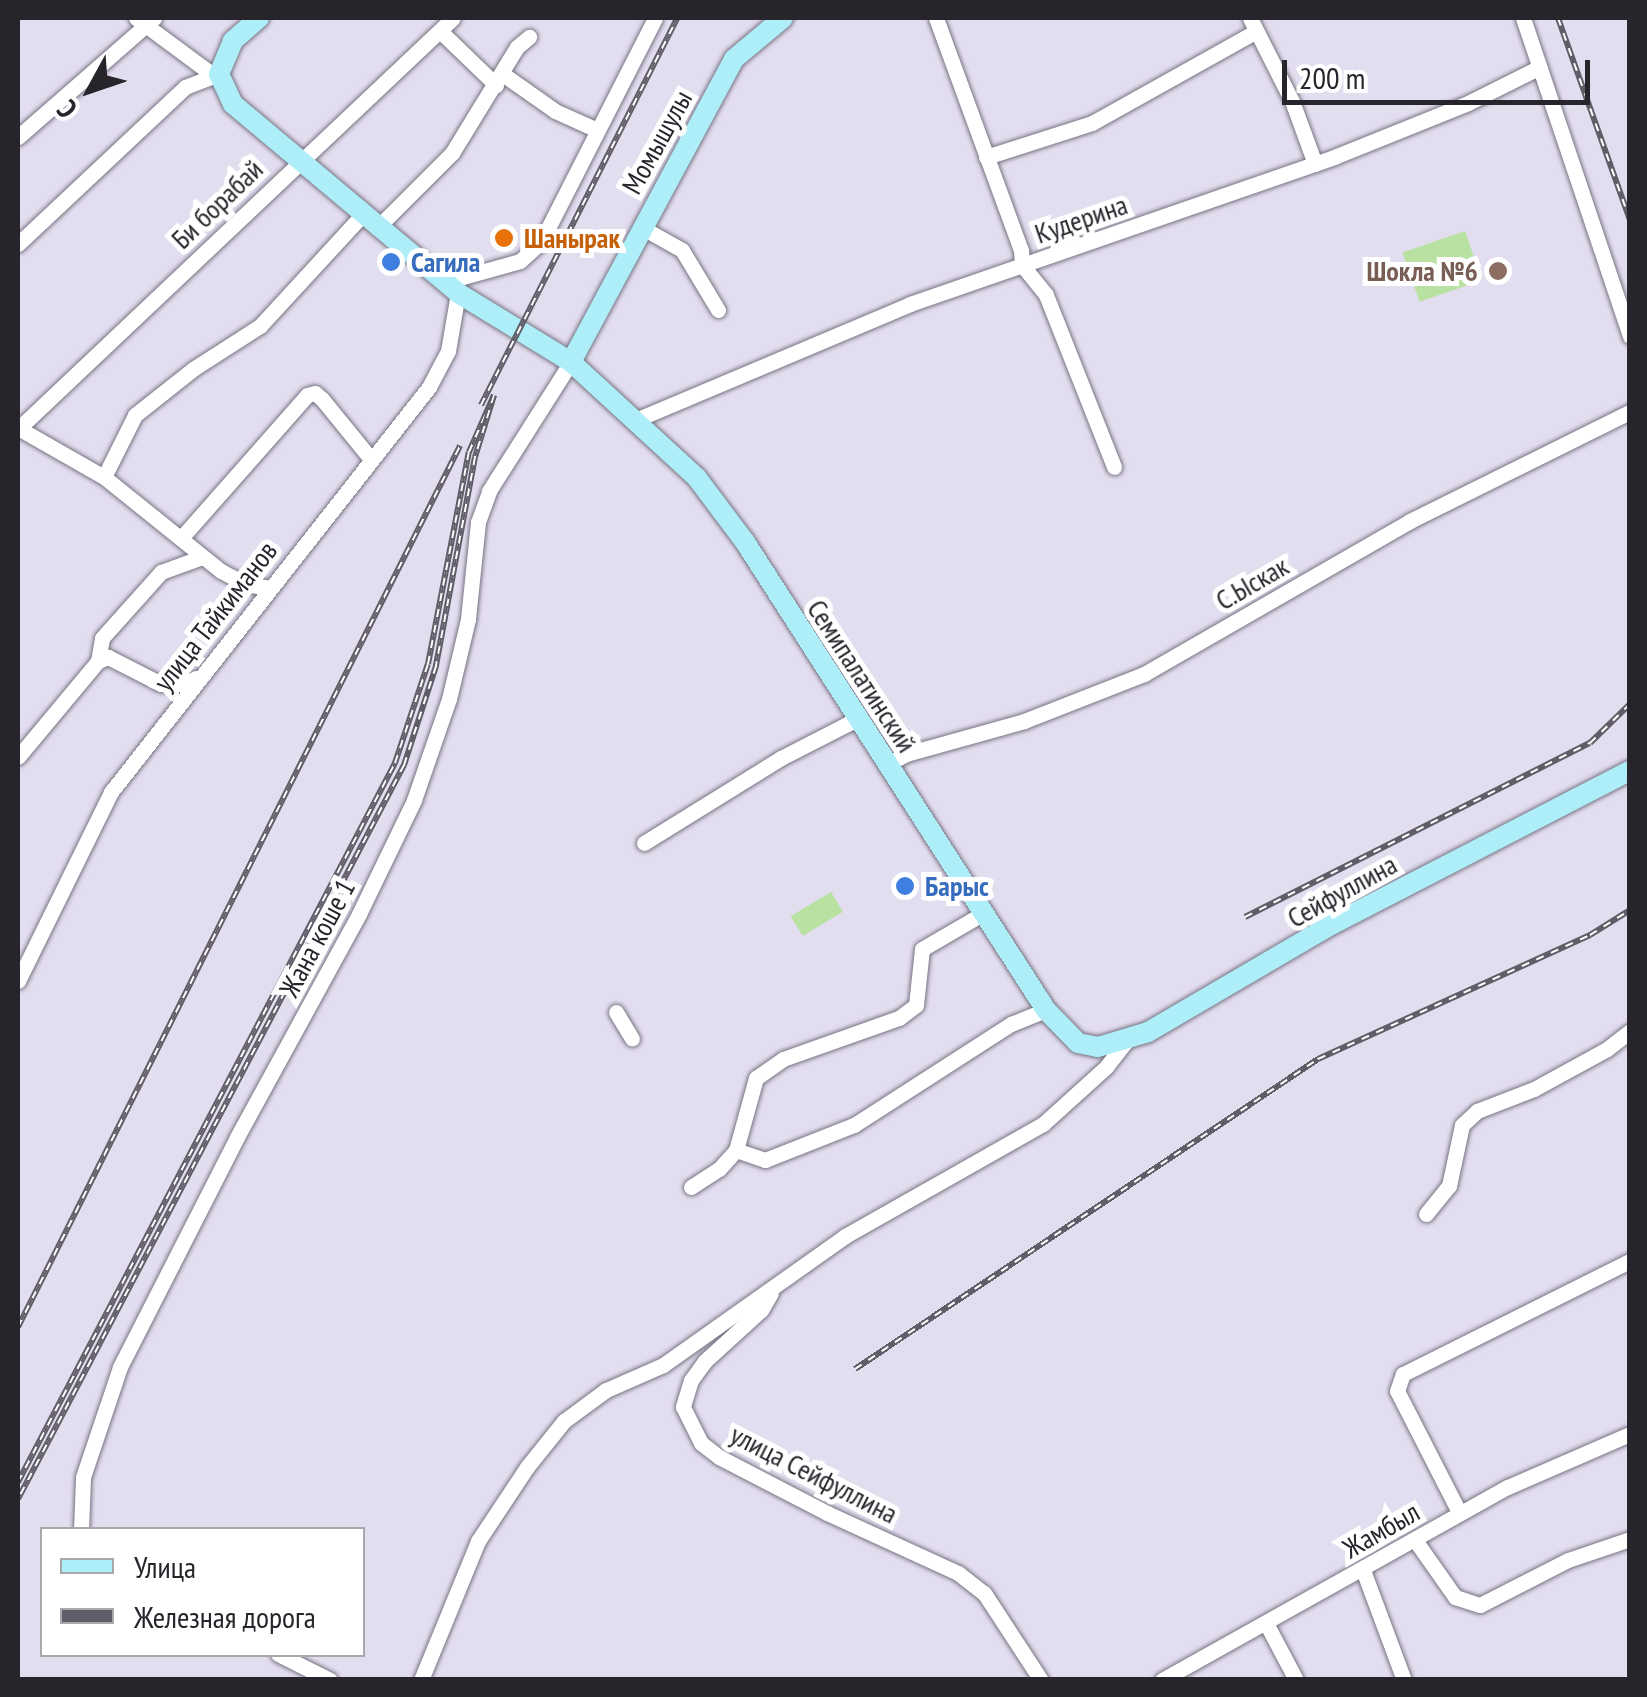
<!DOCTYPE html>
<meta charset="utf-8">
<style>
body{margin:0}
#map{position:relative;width:1647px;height:1697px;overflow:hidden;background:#e3deef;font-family:"PT Sans Narrow",sans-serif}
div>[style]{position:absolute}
.green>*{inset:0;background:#b8e1a2;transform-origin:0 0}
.roads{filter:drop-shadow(0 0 2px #787383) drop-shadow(0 0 2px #787383)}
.minor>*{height:15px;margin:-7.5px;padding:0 7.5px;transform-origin:7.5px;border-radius:7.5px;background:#fff}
.major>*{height:20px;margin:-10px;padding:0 10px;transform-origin:10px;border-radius:10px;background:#adeef8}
.rail>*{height:6px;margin-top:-3px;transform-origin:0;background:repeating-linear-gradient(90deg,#fff 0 8px,#615d68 0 16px);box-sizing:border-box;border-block:2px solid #615d68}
.dots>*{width:28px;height:28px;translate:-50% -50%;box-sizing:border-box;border:5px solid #fff;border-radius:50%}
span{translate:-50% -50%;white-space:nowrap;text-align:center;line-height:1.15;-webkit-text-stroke:10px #fff;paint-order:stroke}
.street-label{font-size:28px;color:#27242b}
.food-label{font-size:28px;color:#c56008;font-weight:700}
.left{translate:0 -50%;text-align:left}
.shop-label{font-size:28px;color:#366cbe;font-weight:700}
.education-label{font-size:28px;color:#785e54;font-weight:700}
.right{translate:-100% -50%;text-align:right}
.frame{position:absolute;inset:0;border:20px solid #27242b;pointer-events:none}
.legend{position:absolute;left:40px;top:1527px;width:325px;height:130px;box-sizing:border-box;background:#fff;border:2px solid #a9a7aa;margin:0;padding:12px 18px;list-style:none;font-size:30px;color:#27242b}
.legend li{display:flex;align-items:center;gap:20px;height:50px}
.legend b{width:50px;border:2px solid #a9a7aa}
.north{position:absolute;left:40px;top:40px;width:100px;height:100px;-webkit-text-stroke:8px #fff;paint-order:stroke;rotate:230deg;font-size:28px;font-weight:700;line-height:40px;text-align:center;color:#27242b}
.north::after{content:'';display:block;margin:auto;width:35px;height:45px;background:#27242b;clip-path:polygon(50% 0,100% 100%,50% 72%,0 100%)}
.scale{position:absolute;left:1282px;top:60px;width:308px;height:45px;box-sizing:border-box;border:5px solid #27242b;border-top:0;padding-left:12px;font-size:30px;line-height:35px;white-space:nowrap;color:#27242b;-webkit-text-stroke:8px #fff;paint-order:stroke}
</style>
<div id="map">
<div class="green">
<div style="left:1465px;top:231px;width:52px;height:66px;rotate:71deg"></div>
<div style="left:831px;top:892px;width:23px;height:47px;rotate:59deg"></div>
</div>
<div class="roads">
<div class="minor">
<div style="left:136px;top:18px;width:96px;rotate:36.5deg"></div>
<div style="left:936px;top:18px;width:247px;rotate:69.9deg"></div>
<div style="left:1021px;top:250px;width:15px;rotate:86deg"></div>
<div style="left:1022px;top:265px;width:38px;rotate:51deg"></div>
<div style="left:1046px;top:295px;width:185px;rotate:68.4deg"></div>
<div style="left:1250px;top:18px;width:93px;rotate:63.2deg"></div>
<div style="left:1292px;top:101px;width:67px;rotate:69.9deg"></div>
<div style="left:1523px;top:18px;width:336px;rotate:71.4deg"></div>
<div style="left:440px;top:31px;width:78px;rotate:44deg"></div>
<div style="left:504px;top:75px;width:62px;rotate:35.2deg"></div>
<div style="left:555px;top:111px;width:46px;rotate:24.3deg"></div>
<div style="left:18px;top:137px;width:181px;rotate:-41.2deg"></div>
<div style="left:986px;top:157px;width:111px;rotate:-17.8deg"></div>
<div style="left:1092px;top:123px;width:187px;rotate:-29.2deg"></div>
<div style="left:641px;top:227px;width:47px;rotate:29.3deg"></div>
<div style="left:682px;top:250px;width:70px;rotate:59deg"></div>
<div style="left:377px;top:228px;width:106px;rotate:-45deg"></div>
<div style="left:452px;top:153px;width:124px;rotate:-58.5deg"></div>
<div style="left:517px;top:47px;width:16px;rotate:-40deg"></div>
<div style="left:18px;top:244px;width:229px;rotate:-43.2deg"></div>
<div style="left:185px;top:87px;width:36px;rotate:-21deg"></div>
<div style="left:445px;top:282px;width:78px;rotate:-15.6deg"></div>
<div style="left:520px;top:261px;width:28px;rotate:-42deg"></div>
<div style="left:541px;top:242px;width:251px;rotate:-63deg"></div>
<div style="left:638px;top:419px;width:295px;rotate:-22.9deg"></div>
<div style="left:910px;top:304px;width:449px;rotate:-19.1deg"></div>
<div style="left:1334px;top:157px;width:144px;rotate:-21.9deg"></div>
<div style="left:1468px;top:103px;width:80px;rotate:-26.6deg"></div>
<div style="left:18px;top:428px;width:99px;rotate:29.7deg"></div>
<div style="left:104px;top:477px;width:150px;rotate:38.8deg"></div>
<div style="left:221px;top:571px;width:27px;rotate:28deg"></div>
<div style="left:245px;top:584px;width:24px;rotate:9deg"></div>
<div style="left:18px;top:429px;width:598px;rotate:-43.38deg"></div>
<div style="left:104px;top:477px;width:69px;rotate:-63.4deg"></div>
<div style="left:135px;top:415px;width:74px;rotate:-38.4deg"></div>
<div style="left:193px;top:369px;width:80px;rotate:-32.7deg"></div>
<div style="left:260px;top:326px;width:149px;rotate:-47.4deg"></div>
<div style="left:182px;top:537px;width:189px;rotate:-48.6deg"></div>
<div style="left:307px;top:395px;width:8px;rotate:-14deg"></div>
<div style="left:315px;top:393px;width:9px;rotate:41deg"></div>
<div style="left:322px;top:399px;width:77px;rotate:50.8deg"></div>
<div style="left:98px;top:661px;width:11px;rotate:-22deg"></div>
<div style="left:108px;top:657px;width:59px;rotate:27deg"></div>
<div style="left:161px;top:684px;width:23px"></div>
<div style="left:184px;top:684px;width:13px;rotate:-27deg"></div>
<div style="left:18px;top:757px;width:125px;rotate:-50.2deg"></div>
<div style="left:98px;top:661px;width:23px;rotate:-80deg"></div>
<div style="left:102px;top:638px;width:89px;rotate:-48.2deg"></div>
<div style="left:161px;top:572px;width:44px;rotate:-20.1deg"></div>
<div style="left:886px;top:765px;width:23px;rotate:-29deg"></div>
<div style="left:906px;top:754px;width:123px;rotate:-15.6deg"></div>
<div style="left:1024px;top:721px;width:129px;rotate:-21.4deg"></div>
<div style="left:1144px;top:674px;width:307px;rotate:-29.9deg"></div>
<div style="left:1410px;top:521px;width:246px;rotate:-26.4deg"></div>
<div style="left:644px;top:843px;width:161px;rotate:-31.8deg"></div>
<div style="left:781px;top:758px;width:85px;rotate:-27.2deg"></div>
<div style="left:18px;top:981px;width:211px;rotate:-63.8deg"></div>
<div style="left:111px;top:792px;width:515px;rotate:-51.86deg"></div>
<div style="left:429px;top:387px;width:41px;rotate:-62.2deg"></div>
<div style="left:448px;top:351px;width:59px;rotate:-80.2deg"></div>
<div style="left:616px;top:1012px;width:31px;rotate:59deg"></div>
<div style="left:736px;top:1150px;width:31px;rotate:19deg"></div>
<div style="left:765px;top:1160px;width:96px;rotate:-21.5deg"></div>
<div style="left:854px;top:1125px;width:187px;rotate:-32.8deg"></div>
<div style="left:1011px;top:1024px;width:38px;rotate:-22deg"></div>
<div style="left:691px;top:1187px;width:33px;rotate:-33deg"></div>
<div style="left:719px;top:1169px;width:25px;rotate:-48deg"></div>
<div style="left:736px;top:1150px;width:75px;rotate:-74.5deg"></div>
<div style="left:756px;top:1078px;width:33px;rotate:-35deg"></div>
<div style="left:783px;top:1059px;width:123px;rotate:-19.5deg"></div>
<div style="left:899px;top:1018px;width:21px;rotate:-37deg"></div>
<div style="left:916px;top:1005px;width:56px;rotate:-83.9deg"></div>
<div style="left:922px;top:949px;width:69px;rotate:-30.3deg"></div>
<div style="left:1426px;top:1214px;width:36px;rotate:-51deg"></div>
<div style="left:1449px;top:1186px;width:62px;rotate:-78deg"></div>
<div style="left:1462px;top:1125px;width:21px;rotate:-43deg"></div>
<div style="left:1477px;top:1111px;width:61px;rotate:-21.1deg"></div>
<div style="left:1534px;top:1089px;width:83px;rotate:-28.7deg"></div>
<div style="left:1607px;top:1049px;width:29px;rotate:-38deg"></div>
<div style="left:771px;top:1293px;width:20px;rotate:120deg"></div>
<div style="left:761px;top:1310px;width:76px;rotate:137.7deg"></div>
<div style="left:705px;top:1361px;width:24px;rotate:126deg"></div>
<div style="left:691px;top:1380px;width:28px;rotate:107deg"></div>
<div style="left:683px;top:1407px;width:40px;rotate:63.4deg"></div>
<div style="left:701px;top:1443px;width:23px;rotate:38deg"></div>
<div style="left:719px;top:1457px;width:122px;rotate:27.4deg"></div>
<div style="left:827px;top:1513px;width:144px;rotate:24.6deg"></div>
<div style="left:958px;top:1573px;width:33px;rotate:38deg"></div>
<div style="left:984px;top:1593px;width:104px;rotate:56.8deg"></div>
<div style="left:1459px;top:1512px;width:136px;rotate:-117.1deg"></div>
<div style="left:1397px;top:1391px;width:18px;rotate:-71deg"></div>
<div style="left:1403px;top:1374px;width:254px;rotate:-26.5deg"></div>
<div style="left:81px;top:1530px;width:53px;rotate:-87.8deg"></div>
<div style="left:83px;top:1477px;width:116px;rotate:-71.4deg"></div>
<div style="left:120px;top:1367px;width:258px;rotate:-63deg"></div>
<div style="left:237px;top:1137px;width:254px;rotate:-61.3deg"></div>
<div style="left:359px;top:914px;width:127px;rotate:-64.2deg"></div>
<div style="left:414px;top:800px;width:107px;rotate:-70.9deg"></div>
<div style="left:449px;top:699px;width:82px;rotate:-76.6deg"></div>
<div style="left:468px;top:619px;width:98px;rotate:-84.1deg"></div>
<div style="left:478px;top:522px;width:33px;rotate:-70deg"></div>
<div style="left:489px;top:491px;width:153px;rotate:-57.6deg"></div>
<div style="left:1415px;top:1540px;width:70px;rotate:54.9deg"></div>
<div style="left:1455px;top:1597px;width:26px;rotate:18deg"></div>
<div style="left:1480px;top:1605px;width:99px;rotate:-27.1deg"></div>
<div style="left:1568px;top:1560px;width:65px;rotate:-18.7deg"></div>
<div style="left:1363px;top:1570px;width:117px;rotate:69.6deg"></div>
<div style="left:1266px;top:1623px;width:64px;rotate:62.2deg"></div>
<div style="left:278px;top:1654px;width:58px;rotate:26.6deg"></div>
<div style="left:421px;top:1680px;width:150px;rotate:-67.7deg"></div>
<div style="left:478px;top:1541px;width:89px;rotate:-56.5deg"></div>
<div style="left:527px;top:1467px;width:59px;rotate:-51.2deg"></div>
<div style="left:564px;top:1421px;width:52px;rotate:-36.4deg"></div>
<div style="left:606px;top:1390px;width:62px;rotate:-23.7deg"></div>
<div style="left:663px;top:1365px;width:223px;rotate:-35.3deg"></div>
<div style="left:845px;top:1236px;width:227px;rotate:-29.5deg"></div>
<div style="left:1043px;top:1124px;width:85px;rotate:-42.1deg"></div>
<div style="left:1106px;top:1067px;width:34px;rotate:-52deg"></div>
<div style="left:1162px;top:1680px;width:396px;rotate:-29.2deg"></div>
<div style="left:1508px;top:1487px;width:133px;rotate:-23.5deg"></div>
</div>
<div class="major">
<div style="left:259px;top:18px;width:35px;rotate:139deg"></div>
<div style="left:233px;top:41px;width:36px;rotate:113deg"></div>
<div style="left:219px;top:74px;width:33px;rotate:65deg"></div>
<div style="left:233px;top:104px;width:294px;rotate:40deg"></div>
<div style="left:458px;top:293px;width:132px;rotate:31.4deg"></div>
<div style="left:571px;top:362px;width:171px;rotate:42.6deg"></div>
<div style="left:697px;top:478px;width:80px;rotate:53.1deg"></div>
<div style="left:745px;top:542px;width:556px;rotate:57.25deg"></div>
<div style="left:1046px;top:1010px;width:46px;rotate:45.9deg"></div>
<div style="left:1078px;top:1043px;width:20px;rotate:11deg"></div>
<div style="left:1098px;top:1047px;width:52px;rotate:-16.7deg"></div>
<div style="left:1148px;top:1032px;width:214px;rotate:-30.3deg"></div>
<div style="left:1333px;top:924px;width:334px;rotate:-27.3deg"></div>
<div style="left:571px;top:362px;width:344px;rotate:-61.7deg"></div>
<div style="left:734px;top:59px;width:64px;rotate:-39.9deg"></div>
</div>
</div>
<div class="rail">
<div style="left:1558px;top:18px;width:214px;rotate:70.4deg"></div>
<div style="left:481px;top:405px;width:434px;rotate:-63.1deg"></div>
<div style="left:1245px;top:917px;width:386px;rotate:-26.8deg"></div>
<div style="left:1590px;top:743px;width:56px;rotate:-44.3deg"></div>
<div style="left:18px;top:1327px;width:986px;rotate:-63.36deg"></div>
<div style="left:855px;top:1369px;width:557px;rotate:-33.8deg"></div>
<div style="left:1318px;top:1059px;width:299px;rotate:-24.5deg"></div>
<div style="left:1590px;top:935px;width:47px;rotate:-32deg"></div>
<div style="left:18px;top:1482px;width:812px;rotate:-62.33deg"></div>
<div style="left:395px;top:763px;width:104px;rotate:-71.6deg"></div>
<div style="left:428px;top:664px;width:216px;rotate:-79.1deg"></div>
<div style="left:469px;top:452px;width:62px;rotate:-66.3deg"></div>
<div style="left:494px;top:395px;width:65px;rotate:107deg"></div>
<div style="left:475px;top:457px;width:213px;rotate:100.6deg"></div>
<div style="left:436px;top:666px;width:104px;rotate:107.9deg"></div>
<div style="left:404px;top:765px;width:829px;rotate:117.74deg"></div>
</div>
<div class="dots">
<div style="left:504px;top:238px;background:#e8710a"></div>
<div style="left:391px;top:262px;background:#3f7fe0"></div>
<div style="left:1498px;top:271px;background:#8d6e63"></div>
<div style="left:905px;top:886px;background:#3f7fe0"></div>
</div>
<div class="street-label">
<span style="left:657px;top:142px;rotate:-61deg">Момышулы</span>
<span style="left:217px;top:204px;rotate:-44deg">Би борабай</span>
<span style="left:1081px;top:219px;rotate:-19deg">Кудерина</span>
<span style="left:1252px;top:583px;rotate:-30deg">С.Ыскак</span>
<span style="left:215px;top:616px;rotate:-52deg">улица Тайкиманов</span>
<span style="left:862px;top:676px;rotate:57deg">Семипалатинский</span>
<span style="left:1342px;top:891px;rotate:-29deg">Сейфуллина</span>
<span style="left:317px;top:938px;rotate:-62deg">Жана коше 1</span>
<span style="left:814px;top:1474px;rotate:27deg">улица Сейфуллина</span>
<span style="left:1381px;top:1530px;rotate:-30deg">Жамбыл</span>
</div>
<div class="food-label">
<span class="left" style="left:524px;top:238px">Шанырак</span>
</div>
<div class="shop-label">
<span class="left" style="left:411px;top:262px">Сагила</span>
<span class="left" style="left:925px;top:886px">Барыс</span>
</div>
<div class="education-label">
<span class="right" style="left:1478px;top:271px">Шокла №6</span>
</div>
<div class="frame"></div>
<ul class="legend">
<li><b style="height:12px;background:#adeef8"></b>Улица</li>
<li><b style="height:12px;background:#615d68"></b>Железная дорога</li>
</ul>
<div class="north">С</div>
<div class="scale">200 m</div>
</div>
